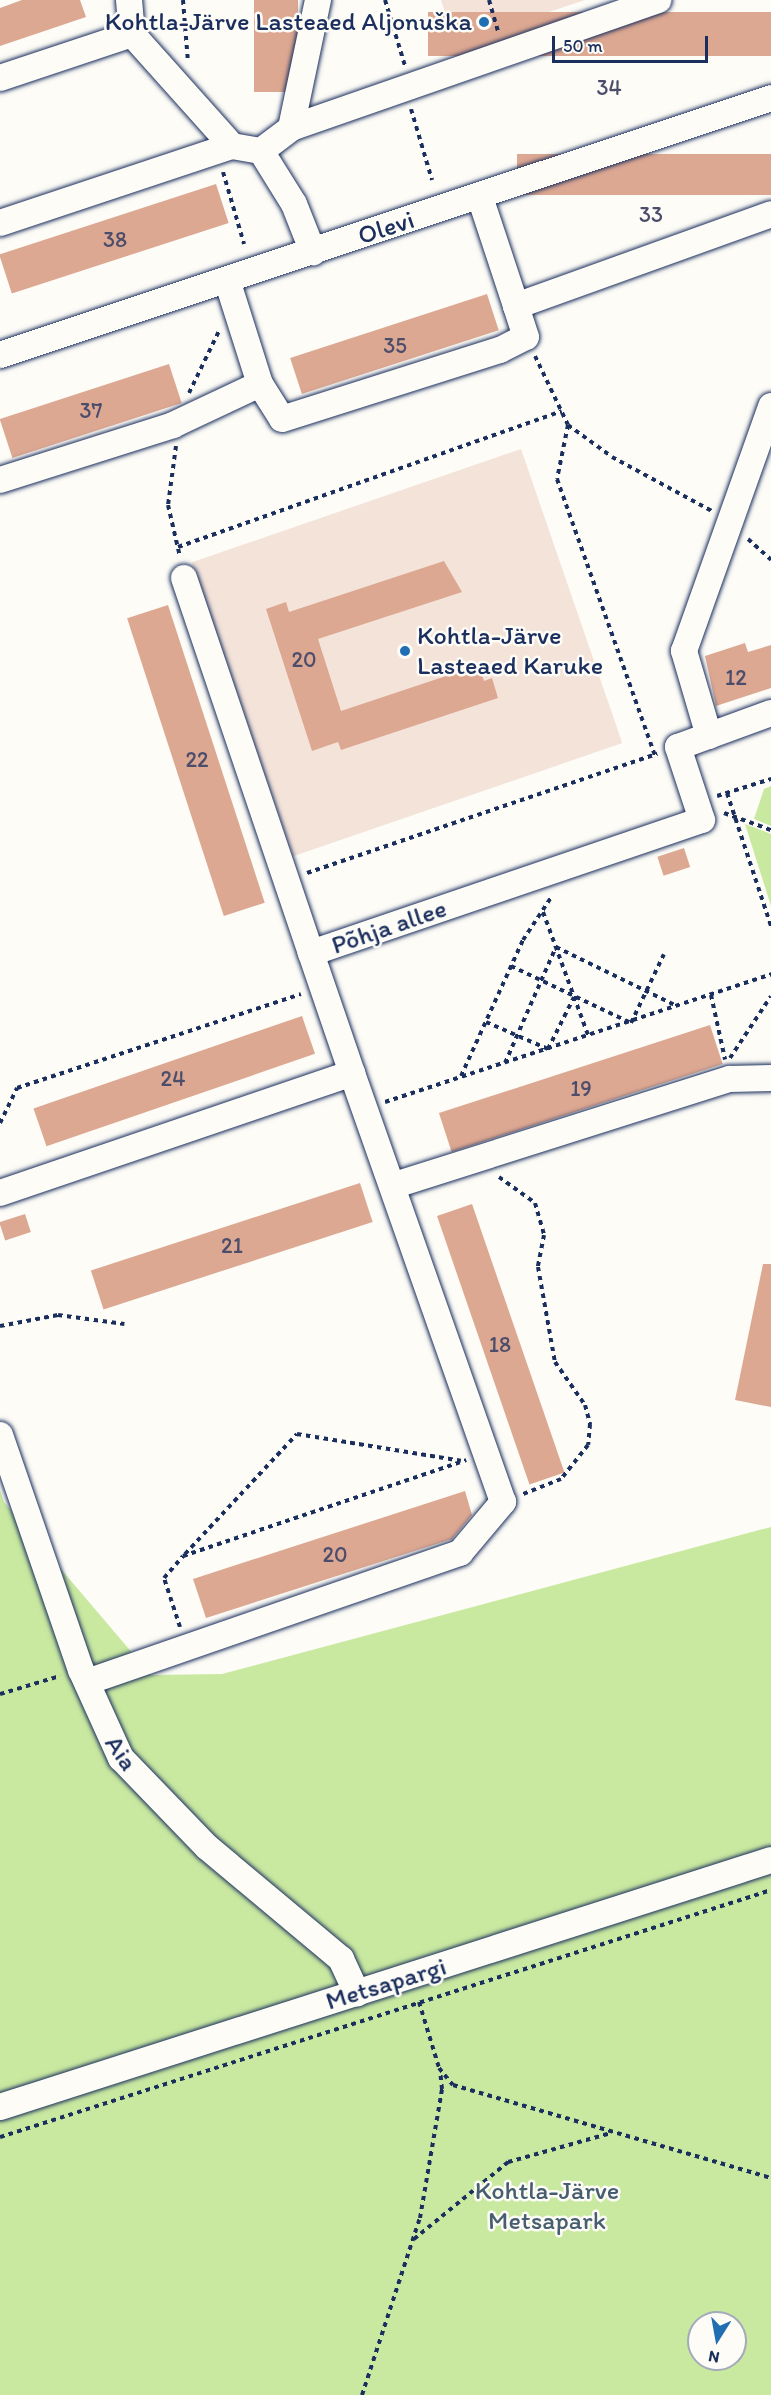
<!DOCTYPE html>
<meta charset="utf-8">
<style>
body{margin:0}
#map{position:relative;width:771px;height:2395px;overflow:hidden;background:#fdfcf7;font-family:Itim,sans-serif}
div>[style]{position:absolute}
.built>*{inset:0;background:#f3e3d9;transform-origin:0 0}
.green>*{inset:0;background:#c9e9a1}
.building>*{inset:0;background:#dda892;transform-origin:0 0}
.path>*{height:4px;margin-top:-2px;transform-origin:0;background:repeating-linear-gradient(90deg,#1b2f5e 0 4.5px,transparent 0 9px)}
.roads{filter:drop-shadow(0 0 2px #1b2f5e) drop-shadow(0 0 2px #1b2f5e)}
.minor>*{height:26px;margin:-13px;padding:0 13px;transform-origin:13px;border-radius:13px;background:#fdfcf7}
.dots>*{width:16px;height:16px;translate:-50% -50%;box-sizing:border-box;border:3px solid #fdfcf7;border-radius:50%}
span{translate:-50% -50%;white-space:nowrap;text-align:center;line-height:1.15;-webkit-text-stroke:5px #fdfcf7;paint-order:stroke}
.number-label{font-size:22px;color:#4c4d6b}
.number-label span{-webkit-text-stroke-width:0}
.poi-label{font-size:26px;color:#1b2f5e}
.right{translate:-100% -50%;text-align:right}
.left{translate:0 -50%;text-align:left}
.street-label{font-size:26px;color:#1b2f5e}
.park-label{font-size:26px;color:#465e6f}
.north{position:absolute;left:687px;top:2311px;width:60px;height:60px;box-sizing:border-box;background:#fdfcf7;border:2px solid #a3aaba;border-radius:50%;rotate:191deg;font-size:16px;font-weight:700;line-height:24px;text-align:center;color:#1b2f5e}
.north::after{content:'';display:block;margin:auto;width:21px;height:27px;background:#1f6fb2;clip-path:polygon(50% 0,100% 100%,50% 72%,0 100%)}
.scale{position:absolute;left:552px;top:36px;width:156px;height:27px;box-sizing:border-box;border:3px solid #1b2f5e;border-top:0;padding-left:8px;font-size:18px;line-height:21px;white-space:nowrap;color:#1b2f5e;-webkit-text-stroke:4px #fdfcf7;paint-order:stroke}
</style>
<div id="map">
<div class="built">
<div style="clip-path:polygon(441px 0,585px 0,455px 43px)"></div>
<div style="left:521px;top:449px;width:311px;height:348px;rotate:71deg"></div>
</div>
<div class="green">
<div style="clip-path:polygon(771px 786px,771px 826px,754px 819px,764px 789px)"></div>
<div style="clip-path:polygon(745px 824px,771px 834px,771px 906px)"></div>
<div style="clip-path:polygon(evenodd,0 1490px,4px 1502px,151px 1675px,222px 1674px,771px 1527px,771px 2395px,0 2395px,0 1490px,699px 2323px,735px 2323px,735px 2359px,699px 2359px,699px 2323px)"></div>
</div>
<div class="building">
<div style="clip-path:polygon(22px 0,80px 0,86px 17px,0 46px,0 8px)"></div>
<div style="left:254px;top:0;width:44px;height:92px"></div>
<div style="left:771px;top:12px;width:44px;height:343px;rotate:90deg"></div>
<div style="left:771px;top:154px;width:41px;height:254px;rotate:90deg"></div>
<div style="left:216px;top:184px;width:41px;height:228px;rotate:72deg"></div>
<div style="left:487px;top:294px;width:38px;height:207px;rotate:72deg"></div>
<div style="left:169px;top:364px;width:41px;height:178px;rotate:72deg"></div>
<div style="clip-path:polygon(444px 561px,462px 592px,318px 639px,341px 711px,479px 665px,484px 681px,492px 678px,498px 698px,341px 750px,338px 742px,312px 751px,266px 609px,286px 602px,289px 612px)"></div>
<div style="left:168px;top:605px;width:313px;height:43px;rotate:72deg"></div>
<div style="clip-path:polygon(745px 643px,748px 652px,771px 645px,771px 688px,716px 706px,705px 656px)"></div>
<div style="left:684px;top:848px;width:20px;height:28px;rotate:72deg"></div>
<div style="left:302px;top:1016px;width:40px;height:284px;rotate:71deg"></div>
<div style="left:710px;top:1025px;width:41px;height:285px;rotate:72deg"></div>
<div style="left:360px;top:1183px;width:41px;height:283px;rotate:72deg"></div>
<div style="left:472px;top:1204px;width:284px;height:37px;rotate:71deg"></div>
<div style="left:25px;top:1214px;width:19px;height:27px;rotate:72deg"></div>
<div style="clip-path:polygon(763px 1264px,771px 1264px,771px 1407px,735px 1400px)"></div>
<div style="clip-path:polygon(465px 1491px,472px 1515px,452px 1539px,206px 1618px,193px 1579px)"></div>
</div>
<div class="path">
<div style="left:183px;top:0;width:62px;rotate:85.4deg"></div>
<div style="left:385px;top:0;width:69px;rotate:73.1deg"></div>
<div style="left:489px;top:0;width:33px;rotate:74deg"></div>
<div style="left:411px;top:109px;width:74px;rotate:73.5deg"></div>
<div style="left:223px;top:172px;width:75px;rotate:73.7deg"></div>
<div style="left:535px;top:356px;width:76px;rotate:64.4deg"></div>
<div style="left:568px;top:425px;width:55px;rotate:101.5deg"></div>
<div style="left:557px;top:479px;width:293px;rotate:70.5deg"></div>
<div style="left:189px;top:393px;width:71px;rotate:-64.2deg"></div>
<div style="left:568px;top:425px;width:54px;rotate:36deg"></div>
<div style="left:612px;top:457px;width:114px;rotate:28.4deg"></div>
<div style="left:176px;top:446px;width:60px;rotate:97.7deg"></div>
<div style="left:168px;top:505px;width:53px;rotate:77deg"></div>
<div style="left:748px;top:539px;width:31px;rotate:42deg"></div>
<div style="left:178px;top:547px;width:407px;rotate:-19.5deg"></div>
<div style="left:727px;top:793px;width:140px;rotate:71.7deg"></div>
<div style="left:717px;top:796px;width:57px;rotate:-17.5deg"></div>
<div style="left:724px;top:813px;width:50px;rotate:19.9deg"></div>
<div style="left:307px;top:873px;width:370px;rotate:-18.8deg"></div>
<div style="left:543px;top:912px;width:131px;rotate:69.9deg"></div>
<div style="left:511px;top:966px;width:133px;rotate:25.4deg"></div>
<div style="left:631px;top:1023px;width:76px;rotate:-64.4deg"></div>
<div style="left:711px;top:995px;width:66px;rotate:77.7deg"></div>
<div style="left:486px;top:1022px;width:68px;rotate:23.5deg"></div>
<div style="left:548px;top:1049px;width:58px;rotate:-63.4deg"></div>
<div style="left:730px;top:1058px;width:74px;rotate:-56.5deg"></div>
<div style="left:505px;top:1063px;width:127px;rotate:-66.3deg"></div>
<div style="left:556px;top:947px;width:135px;rotate:26deg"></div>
<div style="left:461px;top:1076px;width:149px;rotate:-65.5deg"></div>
<div style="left:523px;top:940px;width:53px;rotate:-56.6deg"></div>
<div style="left:385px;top:1102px;width:407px;rotate:-18.3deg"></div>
<div style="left:0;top:1123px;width:39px;rotate:-64deg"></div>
<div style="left:17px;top:1088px;width:299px;rotate:-18.3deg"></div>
<div style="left:499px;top:1177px;width:44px;rotate:35.8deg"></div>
<div style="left:535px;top:1203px;width:33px;rotate:74deg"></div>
<div style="left:544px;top:1235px;width:33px;rotate:101deg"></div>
<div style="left:538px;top:1267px;width:97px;rotate:79.9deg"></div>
<div style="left:555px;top:1362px;width:52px;rotate:55.1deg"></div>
<div style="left:585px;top:1405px;width:20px;rotate:75deg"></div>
<div style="left:590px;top:1424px;width:21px;rotate:95deg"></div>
<div style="left:588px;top:1445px;width:43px;rotate:128.5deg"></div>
<div style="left:561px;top:1479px;width:41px;rotate:158.5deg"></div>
<div style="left:0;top:1326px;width:59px;rotate:-10.7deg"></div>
<div style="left:58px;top:1315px;width:67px;rotate:7.8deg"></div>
<div style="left:185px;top:1554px;width:164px;rotate:-47deg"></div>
<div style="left:297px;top:1434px;width:166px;rotate:9.3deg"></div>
<div style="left:180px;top:1627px;width:52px;rotate:-108.1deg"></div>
<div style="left:164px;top:1578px;width:29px;rotate:-49deg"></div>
<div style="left:183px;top:1556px;width:299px;rotate:-18.7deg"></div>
<div style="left:0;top:1694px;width:63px;rotate:-16.7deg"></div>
<div style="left:419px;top:2002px;width:69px;rotate:73.1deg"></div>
<div style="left:439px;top:2068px;width:22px;rotate:51deg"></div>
<div style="left:453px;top:2085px;width:331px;rotate:16.3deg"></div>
<div style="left:0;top:2137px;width:810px;rotate:-17.76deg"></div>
<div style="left:414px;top:2239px;width:122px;rotate:-39.3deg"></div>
<div style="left:508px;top:2162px;width:107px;rotate:-15.7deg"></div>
<div style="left:362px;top:2395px;width:186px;rotate:-71.9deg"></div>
<div style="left:420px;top:2218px;width:131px;rotate:-80.3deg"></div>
<div style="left:442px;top:2089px;width:18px;rotate:-96deg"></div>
</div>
<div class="roads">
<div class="minor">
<div style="left:129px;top:0;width:34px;rotate:85deg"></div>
<div style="left:132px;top:34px;width:150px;rotate:48.2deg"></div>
<div style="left:232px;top:146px;width:29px;rotate:10deg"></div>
<div style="left:261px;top:151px;width:62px;rotate:58.1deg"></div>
<div style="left:294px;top:204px;width:52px;rotate:68.4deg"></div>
<div style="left:0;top:78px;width:139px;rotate:-18.4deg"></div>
<div style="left:291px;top:128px;width:389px;rotate:-19.2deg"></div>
<div style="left:261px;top:151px;width:38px;rotate:-37deg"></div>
<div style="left:291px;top:128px;width:131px;rotate:-78.1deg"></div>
<div style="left:480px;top:197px;width:115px;rotate:71.7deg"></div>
<div style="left:516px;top:306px;width:271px;rotate:-19.8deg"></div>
<div style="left:0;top:223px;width:244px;rotate:-18.4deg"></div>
<div style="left:227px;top:280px;width:109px;rotate:72.4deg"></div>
<div style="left:260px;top:384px;width:41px;rotate:57.8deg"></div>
<div style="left:282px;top:419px;width:229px;rotate:-17.6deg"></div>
<div style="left:500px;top:350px;width:29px;rotate:-27deg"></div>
<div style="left:526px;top:337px;width:33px;rotate:-108deg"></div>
<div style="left:0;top:355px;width:813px;rotate:-18.43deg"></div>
<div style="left:0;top:480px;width:182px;rotate:-17.6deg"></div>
<div style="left:173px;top:425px;width:96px;rotate:-25.2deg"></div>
<div style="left:184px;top:578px;width:396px;rotate:71.3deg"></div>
<div style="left:709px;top:736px;width:89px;rotate:-106.4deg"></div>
<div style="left:684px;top:651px;width:260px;rotate:-70.4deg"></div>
<div style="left:395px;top:1185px;width:351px;rotate:-17.6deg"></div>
<div style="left:730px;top:1079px;width:41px;rotate:-1.4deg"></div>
<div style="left:0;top:1193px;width:372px;rotate:-18.8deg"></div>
<div style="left:352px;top:1073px;width:127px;rotate:-108.9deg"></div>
<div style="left:311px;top:953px;width:413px;rotate:-18.8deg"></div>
<div style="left:702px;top:820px;width:77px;rotate:-108.2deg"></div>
<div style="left:678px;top:747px;width:99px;rotate:-20.1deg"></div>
<div style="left:0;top:1435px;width:249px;rotate:71deg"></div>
<div style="left:81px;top:1670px;width:97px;rotate:65.6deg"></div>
<div style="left:121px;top:1758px;width:124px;rotate:46deg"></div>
<div style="left:207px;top:1847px;width:175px;rotate:39.9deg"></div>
<div style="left:341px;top:1959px;width:38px;rotate:65deg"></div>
<div style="left:87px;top:1682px;width:395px;rotate:-19.1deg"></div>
<div style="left:460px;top:1553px;width:67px;rotate:-49.9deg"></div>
<div style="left:503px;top:1502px;width:455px;rotate:-109.4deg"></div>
<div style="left:0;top:2107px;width:810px;rotate:-17.76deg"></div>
</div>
</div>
<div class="dots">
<div style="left:484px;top:22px;background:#1f6fb2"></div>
<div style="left:405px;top:651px;background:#1f6fb2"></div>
</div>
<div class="number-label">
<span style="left:609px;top:88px">34</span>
<span style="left:651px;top:215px">33</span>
<span style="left:115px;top:240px">38</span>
<span style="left:395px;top:346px">35</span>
<span style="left:91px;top:411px">37</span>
<span style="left:304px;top:660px">20</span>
<span style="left:736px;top:678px">12</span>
<span style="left:197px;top:760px">22</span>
<span style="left:173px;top:1079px">24</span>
<span style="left:581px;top:1089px">19</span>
<span style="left:232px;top:1246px">21</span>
<span style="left:500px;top:1345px">18</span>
<span style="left:335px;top:1555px">20</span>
</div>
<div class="poi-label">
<span class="right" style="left:472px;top:22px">Kohtla-Järve Lasteaed Aljonuška</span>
<span class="left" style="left:417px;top:651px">Kohtla-Järve<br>Lasteaed Karuke</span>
</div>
<div class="street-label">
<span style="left:386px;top:228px;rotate:-18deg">Olevi</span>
<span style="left:389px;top:927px;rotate:-19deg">Põhja allee</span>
<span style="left:121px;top:1753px;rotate:56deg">Aia</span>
<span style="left:386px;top:1984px;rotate:-17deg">Metsapargi</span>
</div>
<div class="park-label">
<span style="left:547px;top:2206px">Kohtla-Järve<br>Metsapark</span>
</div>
<div class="north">N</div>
<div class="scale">50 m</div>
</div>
